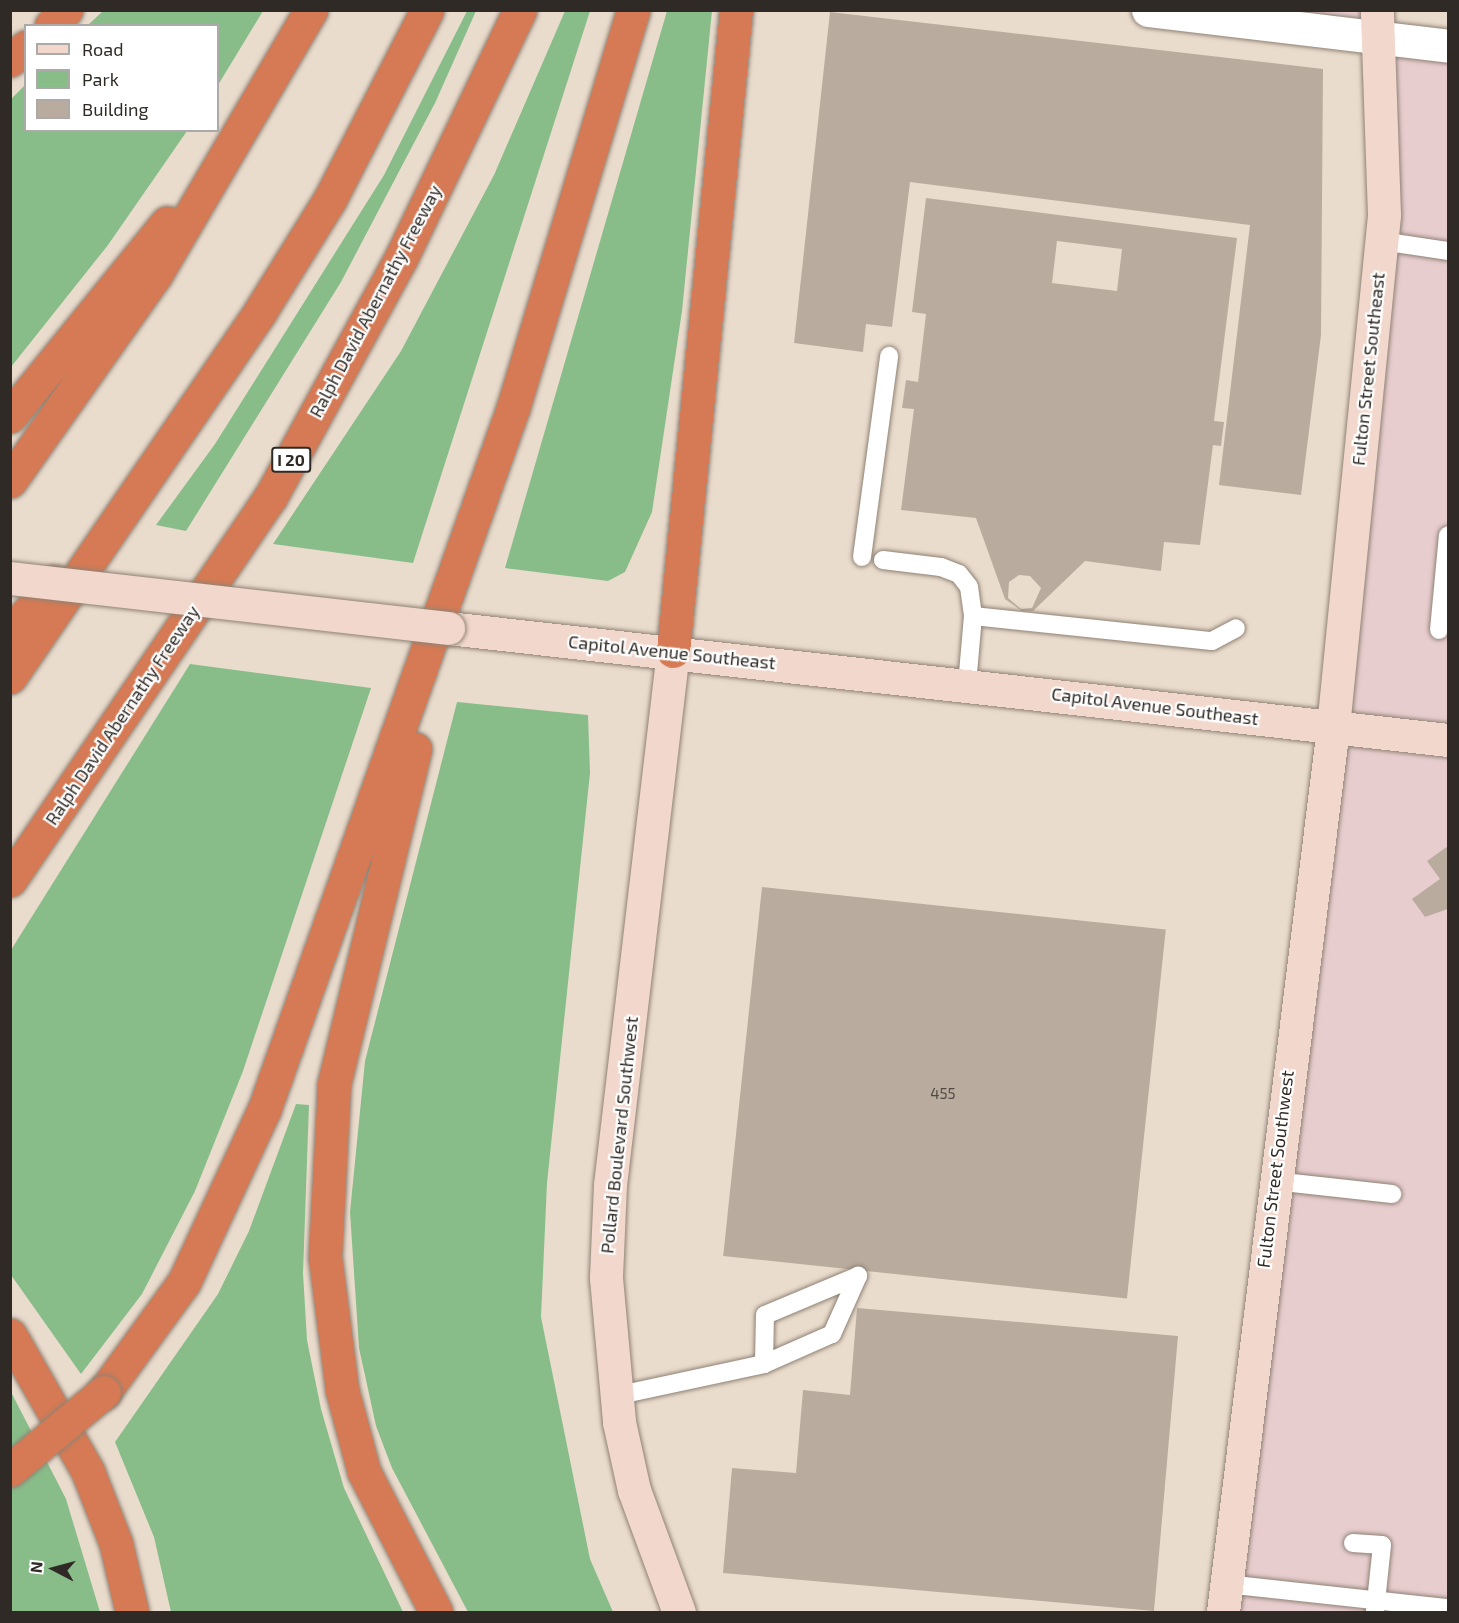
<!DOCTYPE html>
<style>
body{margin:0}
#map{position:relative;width:1459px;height:1623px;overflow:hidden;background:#eadccd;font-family:"Exo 2",sans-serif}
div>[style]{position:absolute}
.commercial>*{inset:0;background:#e8cdcf}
.green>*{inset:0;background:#88bd89}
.building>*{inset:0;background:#b9ac9e;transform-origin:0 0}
.roads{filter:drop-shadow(0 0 2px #8f8275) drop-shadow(0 0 2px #8f8275)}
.lane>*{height:18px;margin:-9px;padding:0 9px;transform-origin:9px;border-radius:9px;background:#fff}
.street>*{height:33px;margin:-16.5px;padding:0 16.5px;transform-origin:16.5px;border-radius:16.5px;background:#fff}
.secondary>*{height:33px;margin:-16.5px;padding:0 16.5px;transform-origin:16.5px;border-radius:16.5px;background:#f2d7cc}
.highway>*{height:33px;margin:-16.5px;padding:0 16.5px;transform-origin:16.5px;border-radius:16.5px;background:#d57a54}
.bridges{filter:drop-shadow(0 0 2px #8f8275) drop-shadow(0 0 2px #8f8275)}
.secondary-bridge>*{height:33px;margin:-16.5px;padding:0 16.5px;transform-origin:16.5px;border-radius:16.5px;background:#f2d7cc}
.highway-bridge>*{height:33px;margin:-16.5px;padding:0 16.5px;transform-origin:16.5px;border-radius:16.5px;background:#d57a54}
span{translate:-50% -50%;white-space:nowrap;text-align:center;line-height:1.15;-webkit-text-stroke:4.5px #fff;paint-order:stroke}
.number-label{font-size:15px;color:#524a43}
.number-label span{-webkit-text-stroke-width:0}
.shield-label span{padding:2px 4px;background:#fff;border:2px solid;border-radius:4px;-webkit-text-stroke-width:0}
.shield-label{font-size:16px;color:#2f2a25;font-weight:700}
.street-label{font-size:18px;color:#2f2a25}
.frame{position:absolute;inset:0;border:12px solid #2f2a25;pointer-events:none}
.legend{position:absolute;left:24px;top:24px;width:195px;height:108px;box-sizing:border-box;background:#fff;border:2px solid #acaaa8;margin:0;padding:8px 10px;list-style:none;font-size:18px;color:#2f2a25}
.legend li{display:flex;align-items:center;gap:12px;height:30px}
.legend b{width:30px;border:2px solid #acaaa8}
.north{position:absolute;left:24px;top:1539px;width:60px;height:60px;-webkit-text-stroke:4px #fff;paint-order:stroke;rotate:276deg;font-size:16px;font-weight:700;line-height:24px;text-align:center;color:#2f2a25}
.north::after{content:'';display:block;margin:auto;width:21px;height:27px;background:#2f2a25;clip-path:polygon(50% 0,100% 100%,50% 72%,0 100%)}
</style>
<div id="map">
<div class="commercial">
<div style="clip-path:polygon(1128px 11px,1363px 11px,1448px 46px,1448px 1612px,1223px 1612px,1371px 305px,1362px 35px)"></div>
</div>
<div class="green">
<div style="clip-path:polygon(103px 11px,103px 10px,263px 11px,218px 85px,218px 26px,88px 25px)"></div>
<div style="clip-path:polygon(467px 11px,476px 11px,435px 103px,341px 282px,186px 531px,156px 525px,215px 444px,384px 175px)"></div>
<div style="clip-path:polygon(565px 11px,590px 11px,413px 563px,273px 544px,401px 351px,494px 175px)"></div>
<div style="clip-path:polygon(667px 11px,712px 11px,682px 311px,652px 512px,625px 572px,608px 581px,505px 568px)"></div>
<div style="clip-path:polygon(25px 85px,26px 130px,187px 131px,108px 245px,11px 367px,11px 99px)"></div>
<div style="clip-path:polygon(190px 664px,371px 688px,243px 1071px,195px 1191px,142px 1294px,81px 1374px,11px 1275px,11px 950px)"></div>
<div style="clip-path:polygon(457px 702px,588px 715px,590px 773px,547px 1183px,541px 1317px,590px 1559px,613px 1612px,468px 1612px,392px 1468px,376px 1426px,359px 1348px,350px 1212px,365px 1061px)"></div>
<div style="clip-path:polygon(296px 1104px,309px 1105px,303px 1273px,307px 1340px,321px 1409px,344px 1488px,403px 1612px,171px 1612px,154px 1537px,115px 1442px,218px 1294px,249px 1231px)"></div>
<div style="clip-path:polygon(10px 1390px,66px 1499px,100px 1612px,11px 1612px)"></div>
</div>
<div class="building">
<div style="clip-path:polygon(830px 12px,1323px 69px,1321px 335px,1301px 495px,1219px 485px,1250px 225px,910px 182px,892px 327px,866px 324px,863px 352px,794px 343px)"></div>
<div style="clip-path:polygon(evenodd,926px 198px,1237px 238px,1214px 421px,1224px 422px,1221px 446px,1213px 445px,1200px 545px,1164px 542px,1161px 571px,1085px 561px,1033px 611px,1022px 611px,1005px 599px,976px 518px,901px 510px,914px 409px,902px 408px,906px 380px,918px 382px,926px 314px,912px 312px,926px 198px,1057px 241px,1122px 249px,1117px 291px,1052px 283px,1057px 241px,926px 198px,1019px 575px,1030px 576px,1041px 588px,1032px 608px,1021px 609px,1008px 598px,1009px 582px,1019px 575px)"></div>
<div style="clip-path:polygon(1448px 846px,1448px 909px,1425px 917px,1412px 899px,1440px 879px,1427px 861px)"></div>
<div style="left:762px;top:887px;width:406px;height:371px;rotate:6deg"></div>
<div style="clip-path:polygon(857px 1308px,1178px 1336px,1154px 1611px,723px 1573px,732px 1468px,796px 1473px,803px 1390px,850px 1395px)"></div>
</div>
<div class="roads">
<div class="lane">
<div style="left:1381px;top:241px;width:68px;rotate:8.5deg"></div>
<div style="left:862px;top:557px;width:203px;rotate:-82.3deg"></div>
<div style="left:883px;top:560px;width:58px;rotate:6.9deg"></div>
<div style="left:941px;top:567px;width:19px;rotate:21deg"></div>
<div style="left:959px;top:574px;width:16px;rotate:52deg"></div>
<div style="left:969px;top:587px;width:29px;rotate:82deg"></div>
<div style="left:973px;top:616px;width:68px;rotate:95deg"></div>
<div style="left:973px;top:616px;width:240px;rotate:6deg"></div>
<div style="left:1212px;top:641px;width:27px;rotate:-28deg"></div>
<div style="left:1439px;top:630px;width:95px;rotate:-84.6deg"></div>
<div style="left:1274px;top:1181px;width:119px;rotate:6.3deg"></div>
<div style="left:615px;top:1396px;width:152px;rotate:-12.1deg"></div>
<div style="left:764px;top:1364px;width:74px;rotate:-23.8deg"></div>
<div style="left:832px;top:1334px;width:64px;rotate:-65.9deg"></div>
<div style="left:858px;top:1276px;width:101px;rotate:157.2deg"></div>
<div style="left:765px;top:1315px;width:49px;rotate:91.2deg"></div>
<div style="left:1353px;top:1543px;width:29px;rotate:4deg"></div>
<div style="left:1382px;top:1545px;width:67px;rotate:96deg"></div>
<div style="left:1226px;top:1584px;width:223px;rotate:6.2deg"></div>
</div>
<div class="street">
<div style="left:1148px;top:10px;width:302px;rotate:6.8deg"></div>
</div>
<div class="secondary">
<div style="left:448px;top:628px;width:1006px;rotate:6.39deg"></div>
<div style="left:673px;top:651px;width:538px;rotate:96.73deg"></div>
<div style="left:610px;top:1185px;width:93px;rotate:92.5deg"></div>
<div style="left:606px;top:1278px;width:145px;rotate:84.8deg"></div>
<div style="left:619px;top:1422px;width:70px;rotate:77.6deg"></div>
<div style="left:634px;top:1490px;width:130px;rotate:69.8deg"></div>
<div style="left:1223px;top:1612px;width:892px;rotate:-82.91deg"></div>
<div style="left:1333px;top:727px;width:515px;rotate:-84.31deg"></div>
<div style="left:1384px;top:215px;width:205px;rotate:-92deg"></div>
</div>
<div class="highway">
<div style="left:51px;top:26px;width:22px;rotate:-47deg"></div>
<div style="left:10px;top:60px;width:21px;rotate:-39deg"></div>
<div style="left:10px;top:416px;width:249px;rotate:-50.9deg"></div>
<div style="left:10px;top:481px;width:253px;rotate:-54.8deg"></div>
<div style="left:156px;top:274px;width:306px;rotate:-59.6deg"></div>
<div style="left:10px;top:633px;width:68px;rotate:-48.6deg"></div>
<div style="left:673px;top:651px;width:644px;rotate:-84.39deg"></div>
<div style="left:10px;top:677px;width:445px;rotate:-55.6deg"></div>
<div style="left:261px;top:310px;width:131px;rotate:-58.1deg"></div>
<div style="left:330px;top:199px;width:212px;rotate:-62.8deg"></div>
<div style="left:415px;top:749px;width:345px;rotate:103.6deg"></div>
<div style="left:334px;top:1084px;width:173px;rotate:93deg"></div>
<div style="left:325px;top:1257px;width:134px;rotate:82.7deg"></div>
<div style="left:342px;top:1390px;width:85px;rotate:75deg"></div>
<div style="left:364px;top:1472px;width:157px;rotate:62.8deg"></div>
<div style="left:10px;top:880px;width:462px;rotate:-55.8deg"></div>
<div style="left:270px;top:498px;width:273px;rotate:-61.4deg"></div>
<div style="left:401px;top:258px;width:275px;rotate:-64.4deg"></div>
<div style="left:10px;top:1335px;width:158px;rotate:60.3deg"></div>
<div style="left:88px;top:1472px;width:77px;rotate:68.7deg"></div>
<div style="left:116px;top:1544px;width:70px;rotate:76.8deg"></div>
<div style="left:104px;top:1392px;width:136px;rotate:-54deg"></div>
<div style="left:184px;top:1282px;width:190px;rotate:-65.1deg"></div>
<div style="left:264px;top:1110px;width:745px;rotate:-70.47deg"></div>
<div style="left:513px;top:408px;width:416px;rotate:-73.2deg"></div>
</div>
</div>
<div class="bridges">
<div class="secondary-bridge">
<div style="left:10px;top:578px;width:441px;rotate:6.5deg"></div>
</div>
<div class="highway-bridge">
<div style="left:10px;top:1470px;width:122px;rotate:-39.7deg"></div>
</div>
</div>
<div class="number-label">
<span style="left:943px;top:1094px">455</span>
</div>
<div class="shield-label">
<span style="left:291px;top:460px">I 20</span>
</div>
<div class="street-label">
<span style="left:375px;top:301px;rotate:-62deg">Ralph David Abernathy Freeway</span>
<span style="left:1368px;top:369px;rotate:-84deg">Fulton Street Southeast</span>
<span style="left:672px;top:652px;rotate:6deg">Capitol Avenue Southeast</span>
<span style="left:1155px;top:706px;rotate:7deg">Capitol Avenue Southeast</span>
<span style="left:122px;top:715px;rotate:-56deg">Ralph David Abernathy Freeway</span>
<span style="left:619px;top:1135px;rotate:-84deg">Pollard Boulevard Southwest</span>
<span style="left:1275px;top:1169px;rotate:-83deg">Fulton Street Southwest</span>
</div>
<div class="frame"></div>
<ul class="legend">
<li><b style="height:8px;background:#f2d7cc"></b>Road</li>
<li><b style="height:16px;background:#88bd89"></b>Park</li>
<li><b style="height:16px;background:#b9ac9e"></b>Building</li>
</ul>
<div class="north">N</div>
</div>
